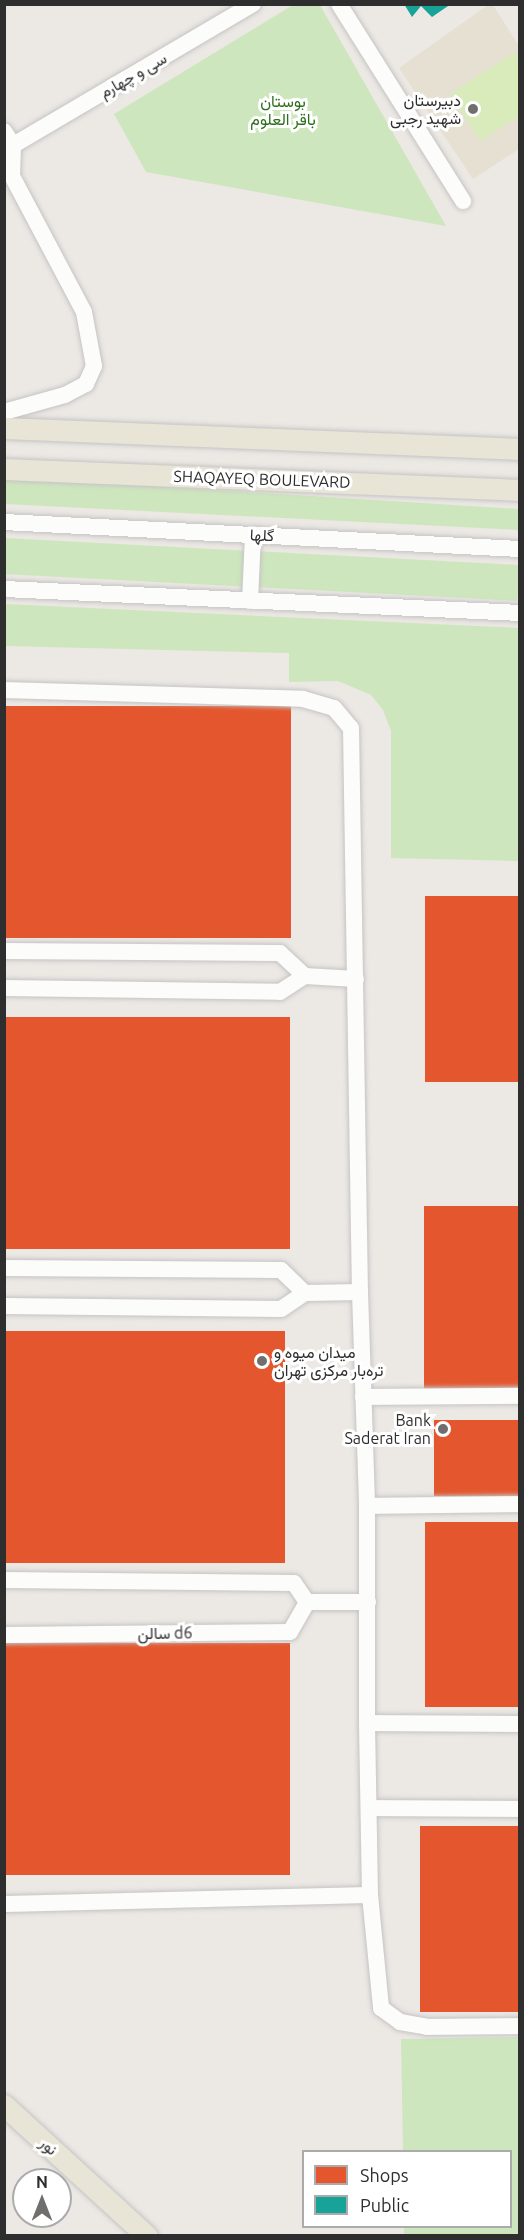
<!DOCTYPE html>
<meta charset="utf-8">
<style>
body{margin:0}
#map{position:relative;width:524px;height:2240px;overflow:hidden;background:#ece8e4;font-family:Ubuntu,Vazirmatn,sans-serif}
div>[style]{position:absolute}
.education>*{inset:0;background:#e6e0d3}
.green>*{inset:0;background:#cee6be;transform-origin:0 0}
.pitch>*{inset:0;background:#d9eabb}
.shops>*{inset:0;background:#e4572e;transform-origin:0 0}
.public>*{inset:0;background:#17a398}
.roads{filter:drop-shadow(0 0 2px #c5c4c5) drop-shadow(0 0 2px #c5c4c5)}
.minor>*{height:16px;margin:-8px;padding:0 8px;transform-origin:8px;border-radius:8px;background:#fcfcfb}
.major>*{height:21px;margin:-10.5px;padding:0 10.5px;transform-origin:10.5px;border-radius:10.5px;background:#e8e4d6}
.dots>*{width:16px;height:16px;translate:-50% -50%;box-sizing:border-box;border:3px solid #fff;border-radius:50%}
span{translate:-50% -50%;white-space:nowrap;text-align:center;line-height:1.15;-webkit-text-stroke:6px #fff;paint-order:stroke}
.street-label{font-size:16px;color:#2e2e2e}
.poi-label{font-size:16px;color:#2e2e2e}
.right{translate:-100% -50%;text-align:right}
.left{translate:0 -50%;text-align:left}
.park-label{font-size:16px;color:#2c6e1b}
.frame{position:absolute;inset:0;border:6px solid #2e2e2e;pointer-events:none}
.legend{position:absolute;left:302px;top:2150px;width:210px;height:78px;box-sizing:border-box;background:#fff;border:2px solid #ababab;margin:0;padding:8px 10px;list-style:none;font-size:18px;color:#2e2e2e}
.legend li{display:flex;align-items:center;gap:12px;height:30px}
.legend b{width:30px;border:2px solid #ababab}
.north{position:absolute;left:12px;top:2168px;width:60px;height:60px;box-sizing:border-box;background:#fff;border:2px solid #ababab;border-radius:50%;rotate:0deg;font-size:16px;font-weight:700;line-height:24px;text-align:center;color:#2e2e2e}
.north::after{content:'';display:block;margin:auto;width:21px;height:27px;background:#706f6e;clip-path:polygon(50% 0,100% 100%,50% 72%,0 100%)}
</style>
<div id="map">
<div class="education">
<div style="clip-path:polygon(488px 5px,493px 5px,519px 46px,519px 149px,473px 179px,399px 68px)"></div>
</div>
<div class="green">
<div style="clip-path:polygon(293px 5px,320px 5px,446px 226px,146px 172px,114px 114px)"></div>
<div style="clip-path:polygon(4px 477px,519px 509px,519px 530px,5px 504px)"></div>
<div style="left:5px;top:538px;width:515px;height:36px;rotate:3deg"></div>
<div style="clip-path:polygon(5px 604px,519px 628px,519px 861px,391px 858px,391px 731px,383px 710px,371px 695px,338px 681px,289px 682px,289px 653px,5px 646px)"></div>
<div style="clip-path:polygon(519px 2037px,519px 2235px,404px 2235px,404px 2227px,510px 2226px,510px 2152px,403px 2151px,401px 2039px)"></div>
</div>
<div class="pitch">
<div style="clip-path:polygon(515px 52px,519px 58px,519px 116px,480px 141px,450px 94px)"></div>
</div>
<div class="shops">
<div style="left:4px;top:706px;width:287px;height:232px"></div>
<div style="left:425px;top:896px;width:95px;height:186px"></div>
<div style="left:4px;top:1017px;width:286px;height:232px"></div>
<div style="left:424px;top:1206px;width:96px;height:186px"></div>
<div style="left:4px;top:1331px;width:281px;height:232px"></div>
<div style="left:520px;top:1420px;width:76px;height:86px;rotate:90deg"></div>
<div style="left:425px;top:1522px;width:95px;height:185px"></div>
<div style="left:4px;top:1643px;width:286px;height:232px"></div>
<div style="left:420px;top:1826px;width:100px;height:186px"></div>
</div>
<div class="public">
<div style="clip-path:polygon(404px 4px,451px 4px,432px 17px,421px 6px,412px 17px)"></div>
</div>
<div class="roads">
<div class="minor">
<div style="left:339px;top:4px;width:233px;rotate:57.8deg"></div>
<div style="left:4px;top:131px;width:17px;rotate:57deg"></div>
<div style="left:5px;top:150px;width:288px;rotate:-30.5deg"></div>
<div style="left:4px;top:412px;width:63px;rotate:-15.6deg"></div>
<div style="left:65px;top:395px;width:24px;rotate:-28deg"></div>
<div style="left:86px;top:384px;width:20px;rotate:-66deg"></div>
<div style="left:94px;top:366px;width:55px;rotate:-100.5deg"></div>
<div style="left:84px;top:312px;width:154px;rotate:-117.9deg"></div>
<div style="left:12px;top:176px;width:31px;rotate:-88deg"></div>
<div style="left:4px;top:522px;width:517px;rotate:3deg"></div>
<div style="left:4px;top:589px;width:517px;rotate:2.66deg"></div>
<div style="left:250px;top:601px;width:66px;rotate:-87.4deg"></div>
<div style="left:4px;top:690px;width:299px;rotate:1.7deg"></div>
<div style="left:303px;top:699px;width:32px;rotate:16deg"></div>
<div style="left:334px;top:708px;width:26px;rotate:50deg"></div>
<div style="left:351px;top:728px;width:564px;rotate:89.09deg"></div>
<div style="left:360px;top:1292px;width:214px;rotate:88.1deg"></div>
<div style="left:367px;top:1506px;width:217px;rotate:90deg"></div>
<div style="left:367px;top:1723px;width:153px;rotate:0.4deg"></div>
<div style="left:4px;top:951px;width:276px;rotate:0.4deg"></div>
<div style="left:280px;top:953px;width:34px;rotate:43deg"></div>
<div style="left:4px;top:988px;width:276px;rotate:0.8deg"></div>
<div style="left:280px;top:992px;width:30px;rotate:-33deg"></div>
<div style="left:305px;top:976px;width:51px;rotate:3.4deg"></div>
<div style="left:4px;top:1268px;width:277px;rotate:0.4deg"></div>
<div style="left:281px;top:1270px;width:33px;rotate:44deg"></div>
<div style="left:4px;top:1306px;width:277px;rotate:0.6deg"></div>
<div style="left:281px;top:1309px;width:29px;rotate:-34deg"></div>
<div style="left:305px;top:1293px;width:55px;rotate:-1deg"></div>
<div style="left:363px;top:1397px;width:157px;rotate:-0.4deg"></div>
<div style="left:367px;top:1506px;width:153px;rotate:-0.7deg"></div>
<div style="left:4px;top:1580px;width:290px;rotate:0.6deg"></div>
<div style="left:294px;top:1583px;width:23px;rotate:56deg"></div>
<div style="left:307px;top:1602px;width:61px"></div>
<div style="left:4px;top:1635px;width:286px;rotate:-0.6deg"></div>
<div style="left:290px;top:1632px;width:34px;rotate:-60deg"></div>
<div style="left:369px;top:1808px;width:151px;rotate:0.4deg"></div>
<div style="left:370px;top:1895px;width:114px;rotate:84.4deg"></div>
<div style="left:381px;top:2008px;width:24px;rotate:36deg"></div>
<div style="left:400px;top:2022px;width:27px;rotate:10deg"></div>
<div style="left:427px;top:2027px;width:93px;rotate:-0.6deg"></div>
<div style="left:4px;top:1904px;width:366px;rotate:-1.4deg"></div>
<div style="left:370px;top:1895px;width:172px;rotate:-91deg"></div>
</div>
<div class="major">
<div style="left:4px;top:428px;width:516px;rotate:2.33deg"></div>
<div style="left:4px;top:469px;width:516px;rotate:2.33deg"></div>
<div style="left:4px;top:2105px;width:194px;rotate:42.5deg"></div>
</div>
</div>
<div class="dots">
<div style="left:473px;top:109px;background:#706f6e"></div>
<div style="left:262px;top:1361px;background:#706f6e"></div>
<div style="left:443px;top:1429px;background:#706f6e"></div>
</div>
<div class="street-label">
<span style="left:133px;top:75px;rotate:-30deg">سی و چهارم</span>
<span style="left:262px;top:479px;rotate:2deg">SHAQAYEQ BOULEVARD</span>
<span style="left:262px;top:535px;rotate:3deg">گلها</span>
<span style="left:165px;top:1633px;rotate:-1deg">سالن d6</span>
<span style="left:49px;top:2146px;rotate:42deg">نور</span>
</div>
<div class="poi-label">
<span class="right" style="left:461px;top:109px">دبیرستان<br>شهید رجبی</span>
<span class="left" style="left:274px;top:1361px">میدان میوه و<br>تره‌بار مرکزی تهران</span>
<span class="right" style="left:431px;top:1429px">Bank<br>Saderat Iran</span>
</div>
<div class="park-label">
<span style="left:283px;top:110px">بوستان<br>باقر العلوم</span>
</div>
<div class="frame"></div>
<ul class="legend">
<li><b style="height:16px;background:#e4572e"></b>Shops</li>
<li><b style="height:16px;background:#17a398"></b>Public</li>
</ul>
<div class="north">N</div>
</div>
